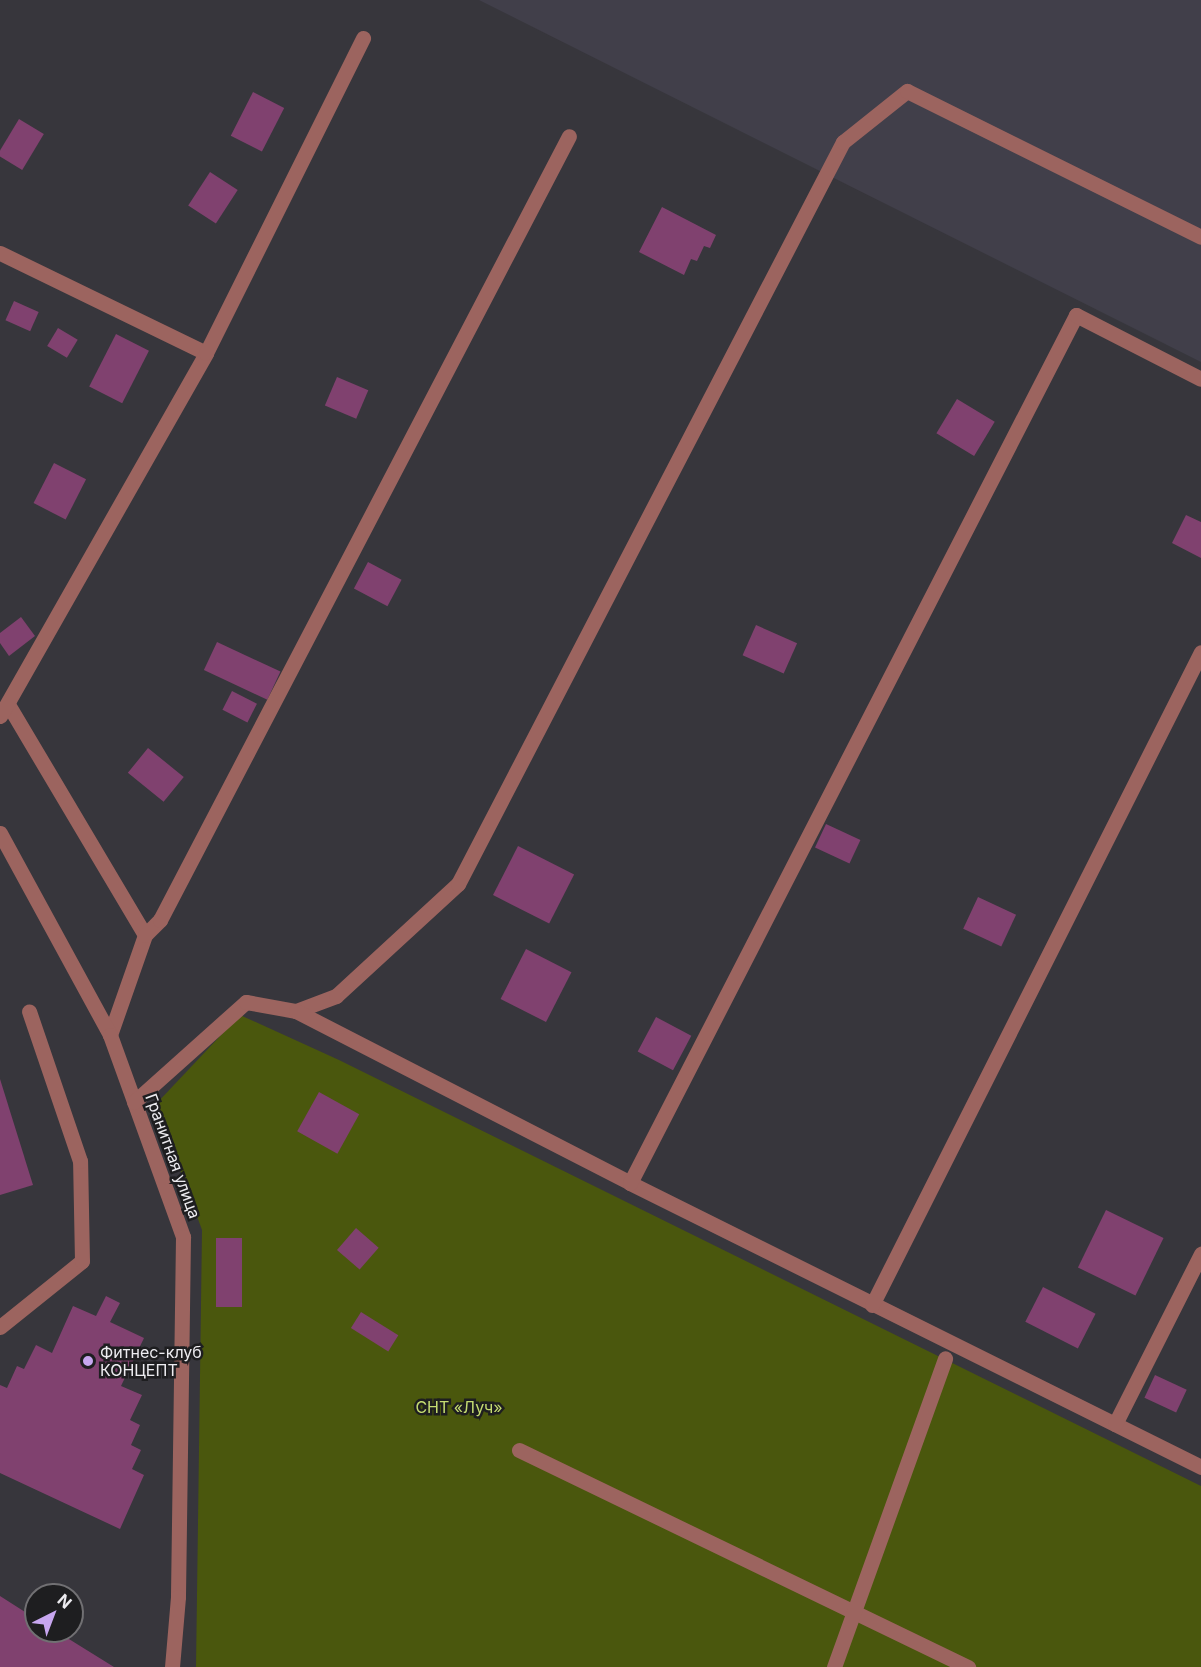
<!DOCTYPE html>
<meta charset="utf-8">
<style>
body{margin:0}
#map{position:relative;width:1201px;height:1667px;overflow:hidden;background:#37363c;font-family:Inter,sans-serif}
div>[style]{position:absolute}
.built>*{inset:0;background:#413f4a}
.green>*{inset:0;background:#4a570d}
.building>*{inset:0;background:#80416f;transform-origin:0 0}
.minor>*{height:15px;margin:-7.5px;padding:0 7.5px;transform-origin:7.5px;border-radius:7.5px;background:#9c645f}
.dots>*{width:16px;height:16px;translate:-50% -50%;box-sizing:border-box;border:3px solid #1e1e20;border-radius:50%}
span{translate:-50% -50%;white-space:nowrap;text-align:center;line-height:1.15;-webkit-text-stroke:5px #1e1e20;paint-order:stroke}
.street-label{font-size:16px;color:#edecf0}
.poi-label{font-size:16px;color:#edecf0}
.left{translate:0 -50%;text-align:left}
.park-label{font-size:16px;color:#c4db71}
.north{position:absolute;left:24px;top:1583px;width:60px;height:60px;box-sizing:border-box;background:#1e1e20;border:2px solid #717073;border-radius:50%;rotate:42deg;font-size:16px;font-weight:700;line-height:24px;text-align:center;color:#edecf0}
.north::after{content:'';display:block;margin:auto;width:21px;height:27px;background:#c7a6ef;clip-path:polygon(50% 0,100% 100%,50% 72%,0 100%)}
</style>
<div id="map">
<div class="built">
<div style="clip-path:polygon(479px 0,1201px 0,1201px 362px)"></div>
</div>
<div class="green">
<div style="clip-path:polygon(240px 1015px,339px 1060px,1201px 1486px,1201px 1667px,196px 1667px,202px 1230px,156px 1104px)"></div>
</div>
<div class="building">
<div style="left:253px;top:92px;width:35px;height:49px;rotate:27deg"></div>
<div style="left:19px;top:119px;width:29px;height:42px;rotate:31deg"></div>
<div style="left:210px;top:172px;width:33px;height:40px;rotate:33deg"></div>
<div style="clip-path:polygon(662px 207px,716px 235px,710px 248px,704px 246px,697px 261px,691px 259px,684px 275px,639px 252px)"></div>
<div style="left:14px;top:301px;width:27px;height:21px;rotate:24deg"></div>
<div style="left:58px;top:328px;width:23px;height:21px;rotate:31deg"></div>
<div style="left:116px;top:334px;width:37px;height:59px;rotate:27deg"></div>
<div style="left:337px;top:377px;width:34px;height:31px;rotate:23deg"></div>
<div style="left:957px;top:399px;width:44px;height:40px;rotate:31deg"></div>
<div style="left:54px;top:463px;width:36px;height:45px;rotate:27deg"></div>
<div style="clip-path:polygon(1186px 515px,1201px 522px,1201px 558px,1172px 543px)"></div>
<div style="left:368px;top:562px;width:38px;height:30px;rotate:28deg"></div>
<div style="clip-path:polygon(21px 617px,35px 636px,9px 656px,0 643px,0 633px)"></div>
<div style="left:756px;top:625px;width:45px;height:33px;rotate:24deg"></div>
<div style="left:217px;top:642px;width:70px;height:31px;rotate:25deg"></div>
<div style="left:232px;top:691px;width:28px;height:21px;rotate:27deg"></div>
<div style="left:148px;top:748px;width:46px;height:32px;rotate:39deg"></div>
<div style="left:826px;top:824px;width:38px;height:26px;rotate:25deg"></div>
<div style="left:518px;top:846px;width:63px;height:55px;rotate:27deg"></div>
<div style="left:978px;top:897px;width:42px;height:35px;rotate:25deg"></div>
<div style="left:526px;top:949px;width:51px;height:56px;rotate:27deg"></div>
<div style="left:656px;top:1017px;width:40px;height:39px;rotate:28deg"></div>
<div style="clip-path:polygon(0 1079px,33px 1185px,0 1195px)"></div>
<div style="left:319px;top:1092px;width:46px;height:45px;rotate:29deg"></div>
<div style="left:1106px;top:1210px;width:64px;height:64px;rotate:26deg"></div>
<div style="left:356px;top:1228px;width:30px;height:29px;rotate:41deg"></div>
<div style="left:216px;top:1238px;width:26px;height:69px"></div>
<div style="left:1043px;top:1287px;width:59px;height:39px;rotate:27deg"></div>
<div style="clip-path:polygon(106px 1296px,120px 1303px,110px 1322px,144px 1338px,121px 1386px,142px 1395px,130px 1420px,140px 1425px,131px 1445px,141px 1450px,132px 1469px,144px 1475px,120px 1529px,0 1473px,0 1385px,7px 1388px,17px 1366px,24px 1369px,36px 1345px,52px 1353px,73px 1306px,96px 1316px)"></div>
<div style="left:361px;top:1312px;width:44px;height:19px;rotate:32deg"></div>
<div style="left:1155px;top:1375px;width:35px;height:25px;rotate:25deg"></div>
<div style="clip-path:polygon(0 1596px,36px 1619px,36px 1631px,56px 1631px,114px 1667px,0 1667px)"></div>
</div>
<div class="minor">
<div style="left:0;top:253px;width:229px;rotate:25.9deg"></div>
<div style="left:9px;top:706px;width:266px;rotate:59.3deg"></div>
<div style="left:145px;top:935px;width:106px;rotate:109.3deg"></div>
<div style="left:0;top:716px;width:417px;rotate:-60.4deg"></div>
<div style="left:206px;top:353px;width:352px;rotate:-63.5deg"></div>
<div style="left:0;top:833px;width:230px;rotate:61.4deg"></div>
<div style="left:110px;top:1035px;width:215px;rotate:70.1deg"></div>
<div style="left:183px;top:1237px;width:360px;rotate:90.8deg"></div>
<div style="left:178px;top:1597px;width:70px;rotate:94.9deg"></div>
<div style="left:145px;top:935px;width:21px;rotate:-45deg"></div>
<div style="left:160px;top:920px;width:884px;rotate:-62.45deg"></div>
<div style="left:296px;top:1011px;width:43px;rotate:-20.6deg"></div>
<div style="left:336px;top:996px;width:166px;rotate:-42.6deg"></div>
<div style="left:458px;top:884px;width:836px;rotate:-62.58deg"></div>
<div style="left:843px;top:142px;width:82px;rotate:-38.6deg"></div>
<div style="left:907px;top:91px;width:328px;rotate:26.4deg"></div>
<div style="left:134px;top:1102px;width:150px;rotate:-41.8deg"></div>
<div style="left:246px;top:1002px;width:51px;rotate:10.2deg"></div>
<div style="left:296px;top:1011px;width:376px;rotate:27.2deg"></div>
<div style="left:630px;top:1183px;width:638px;rotate:26.44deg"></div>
<div style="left:630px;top:1183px;width:976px;rotate:-62.8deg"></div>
<div style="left:1076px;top:315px;width:140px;rotate:27.1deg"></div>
<div style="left:872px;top:1305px;width:731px;rotate:-63.26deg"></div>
<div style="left:0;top:1327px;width:105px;rotate:-38.8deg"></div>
<div style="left:82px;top:1261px;width:100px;rotate:-91.1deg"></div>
<div style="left:80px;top:1161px;width:158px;rotate:-108.8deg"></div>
<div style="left:1115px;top:1424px;width:191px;rotate:-63.2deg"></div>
<div style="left:519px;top:1450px;width:499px;rotate:25.8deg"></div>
<div style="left:834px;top:1667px;width:328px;rotate:-70.2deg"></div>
</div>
<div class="dots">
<div style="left:88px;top:1361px;background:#c7a6ef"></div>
</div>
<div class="street-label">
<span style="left:173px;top:1156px;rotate:70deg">Гранитная улица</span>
</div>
<div class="poi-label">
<span class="left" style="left:100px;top:1361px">Фитнес-клуб<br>КОНЦЕПТ</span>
</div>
<div class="park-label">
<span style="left:459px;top:1407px">СНТ «Луч»</span>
</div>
<div class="north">N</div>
</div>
